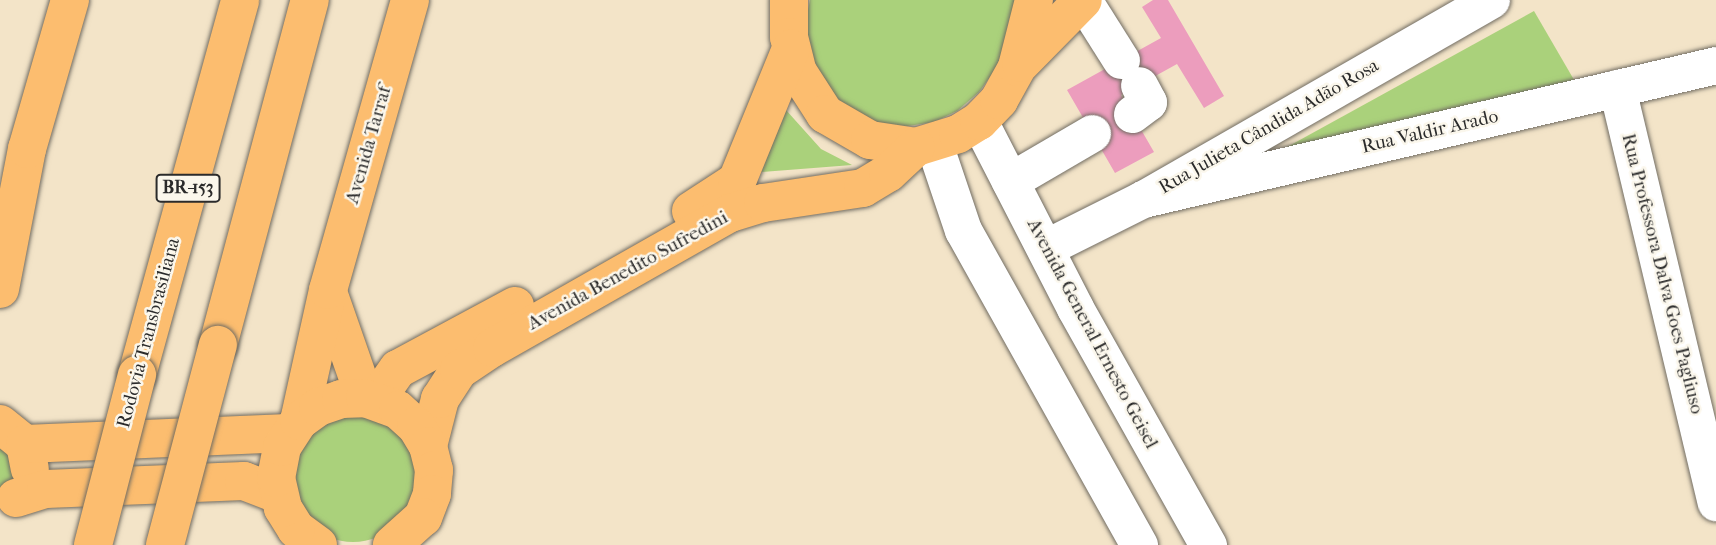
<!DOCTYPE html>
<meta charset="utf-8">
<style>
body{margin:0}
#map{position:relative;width:1716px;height:545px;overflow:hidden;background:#f3e4c8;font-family:"IM FELL French Canon",serif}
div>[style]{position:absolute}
.green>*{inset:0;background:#aad17b}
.round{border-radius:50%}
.building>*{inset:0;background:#ec9dbd}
.roads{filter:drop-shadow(0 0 2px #716c62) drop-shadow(0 0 2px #716c62)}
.minor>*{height:37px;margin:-18.5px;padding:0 18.5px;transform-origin:18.5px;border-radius:18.5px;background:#fff}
.major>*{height:38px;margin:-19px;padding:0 19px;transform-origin:19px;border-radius:19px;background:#fcbd6f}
.highway>*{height:38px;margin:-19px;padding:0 19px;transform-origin:19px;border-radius:19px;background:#fcbd6f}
.bridges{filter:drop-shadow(0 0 2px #716c62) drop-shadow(0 0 2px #716c62)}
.highway-bridge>*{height:38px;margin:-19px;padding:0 19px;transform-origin:19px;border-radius:19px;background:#fcbd6f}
span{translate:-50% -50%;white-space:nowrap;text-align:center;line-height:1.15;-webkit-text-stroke:5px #fbf7ec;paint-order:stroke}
.shield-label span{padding:2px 5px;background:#fbf7ec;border:2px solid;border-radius:5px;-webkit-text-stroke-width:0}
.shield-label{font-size:18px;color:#2b2b2b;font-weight:700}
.street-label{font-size:19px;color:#2b2b2b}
</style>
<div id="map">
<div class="green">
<div style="clip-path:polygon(810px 0,1018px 0,1000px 63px,979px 92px,957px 111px,934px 122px,908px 126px,883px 125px,840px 105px,824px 87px,810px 52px,806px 20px)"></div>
<div style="clip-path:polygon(1534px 11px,1577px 85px,1278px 152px)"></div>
<div style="clip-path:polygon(786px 110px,821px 149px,852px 165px,761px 172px)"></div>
<div class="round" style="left:290px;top:416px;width:126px;height:126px"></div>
<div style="clip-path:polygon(0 444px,11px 451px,15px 479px,0 493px)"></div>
</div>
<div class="building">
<div style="clip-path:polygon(1153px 0,1168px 0,1224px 96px,1204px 108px,1177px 64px,1121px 95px,1154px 152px,1115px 173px,1067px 90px,1161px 38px,1142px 7px)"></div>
</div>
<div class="roads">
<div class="minor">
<div style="left:1083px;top:0;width:71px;rotate:57.7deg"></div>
<div style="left:1617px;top:88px;width:426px;rotate:76.6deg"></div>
<div style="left:1132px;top:114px;width:20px;rotate:-37deg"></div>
<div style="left:1148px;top:102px;width:19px;rotate:-118deg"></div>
<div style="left:979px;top:121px;width:210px;rotate:62.8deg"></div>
<div style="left:1075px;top:308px;width:272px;rotate:60.7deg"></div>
<div style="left:934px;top:144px;width:91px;rotate:71.4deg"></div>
<div style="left:963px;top:230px;width:361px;rotate:60.8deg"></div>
<div style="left:1010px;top:181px;width:95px;rotate:-30.3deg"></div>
<div style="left:1143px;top:199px;width:588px;rotate:-13.16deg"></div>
<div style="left:1045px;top:248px;width:110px;rotate:-26.6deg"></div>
<div style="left:1143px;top:199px;width:401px;rotate:-29.8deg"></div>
</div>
<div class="major">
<div style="left:789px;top:0;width:37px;rotate:90deg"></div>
<div style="left:789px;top:37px;width:36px;rotate:76deg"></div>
<div style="left:798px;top:72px;width:50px;rotate:57.3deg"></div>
<div style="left:825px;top:114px;width:52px;rotate:30deg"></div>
<div style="left:870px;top:140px;width:47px;rotate:8.7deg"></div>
<div style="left:916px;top:147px;width:44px;rotate:-17.2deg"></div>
<div style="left:958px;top:134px;width:25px;rotate:-32deg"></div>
<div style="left:979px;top:121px;width:29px;rotate:-46deg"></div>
<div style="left:999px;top:100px;width:38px;rotate:-61deg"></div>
<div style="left:1017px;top:67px;width:69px;rotate:-75.8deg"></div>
<div style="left:1021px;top:63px;width:88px;rotate:-45.5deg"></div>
<div style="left:691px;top:211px;width:55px;rotate:-33.1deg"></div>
<div style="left:737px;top:181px;width:143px;rotate:-67.8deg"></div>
<div style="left:0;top:289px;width:143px;rotate:-79.1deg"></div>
<div style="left:27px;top:149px;width:155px;rotate:-73.9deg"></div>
<div style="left:328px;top:292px;width:112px;rotate:70.8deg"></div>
<div style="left:376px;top:400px;width:38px;rotate:-55deg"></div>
<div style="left:398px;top:369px;width:133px;rotate:-28.3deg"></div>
<div style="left:299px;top:421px;width:134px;rotate:-77.5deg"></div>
<div style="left:328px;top:290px;width:301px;rotate:-74.2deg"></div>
<div style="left:0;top:424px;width:32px;rotate:39deg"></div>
<div style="left:25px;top:444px;width:25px;rotate:79deg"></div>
<div style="left:25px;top:444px;width:264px;rotate:-2.4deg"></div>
<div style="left:428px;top:446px;width:49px;rotate:-75.7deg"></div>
<div style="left:440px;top:399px;width:35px;rotate:-57deg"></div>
<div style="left:459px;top:370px;width:40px;rotate:-34deg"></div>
<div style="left:492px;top:348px;width:274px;rotate:-29.6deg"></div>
<div style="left:730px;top:213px;width:34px;rotate:-17deg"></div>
<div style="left:763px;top:203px;width:101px;rotate:-8.5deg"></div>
<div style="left:863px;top:188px;width:29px;rotate:-31deg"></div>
<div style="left:888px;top:173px;width:38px;rotate:-43deg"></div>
<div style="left:16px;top:498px;width:31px;rotate:-17deg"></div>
<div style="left:46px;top:489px;width:198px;rotate:-2.3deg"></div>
<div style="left:244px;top:481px;width:36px;rotate:21deg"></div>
<div style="left:318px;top:545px;width:27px;rotate:-144deg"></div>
<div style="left:296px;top:529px;width:25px;rotate:-122deg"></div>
<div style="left:283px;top:508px;width:31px;rotate:-103deg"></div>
<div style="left:276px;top:478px;width:32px;rotate:-79deg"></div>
<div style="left:282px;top:447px;width:31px;rotate:-57deg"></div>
<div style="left:299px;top:421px;width:24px;rotate:-36deg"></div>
<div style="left:318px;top:407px;width:24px;rotate:-19deg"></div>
<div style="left:341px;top:399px;width:24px;rotate:-2deg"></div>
<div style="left:365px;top:398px;width:35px;rotate:20deg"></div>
<div style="left:398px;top:410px;width:24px;rotate:42deg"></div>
<div style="left:416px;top:426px;width:23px;rotate:59deg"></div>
<div style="left:428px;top:446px;width:25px;rotate:76deg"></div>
<div style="left:434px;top:470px;width:24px;rotate:95deg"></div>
<div style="left:432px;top:494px;width:25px;rotate:111deg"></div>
<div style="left:423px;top:517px;width:42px;rotate:137.9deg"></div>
</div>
<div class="highway">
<div style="left:218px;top:345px;width:357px;rotate:-75.1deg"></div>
<div style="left:137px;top:375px;width:389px;rotate:-74.6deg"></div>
</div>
</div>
<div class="bridges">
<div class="highway-bridge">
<div style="left:93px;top:545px;width:176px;rotate:-75.5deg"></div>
<div style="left:165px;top:545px;width:207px;rotate:-75.2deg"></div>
</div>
</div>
<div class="shield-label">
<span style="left:188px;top:188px">BR-153</span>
</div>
<div class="street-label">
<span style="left:1269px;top:127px;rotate:-30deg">Rua Julieta Cândida Adão Rosa</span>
<span style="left:1430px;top:132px;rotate:-13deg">Rua Valdir Arado</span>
<span style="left:369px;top:145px;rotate:-74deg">Avenida Tarraf</span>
<span style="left:628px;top:271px;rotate:-29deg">Avenida Benedito Sufredini</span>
<span style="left:1662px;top:274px;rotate:76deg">Rua Professora Dalva Goes Pagliuso</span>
<span style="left:149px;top:333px;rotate:-75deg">Rodovia Transbrasiliana</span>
<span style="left:1092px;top:334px;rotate:62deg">Avenida General Ernesto Geisel</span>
</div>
</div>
